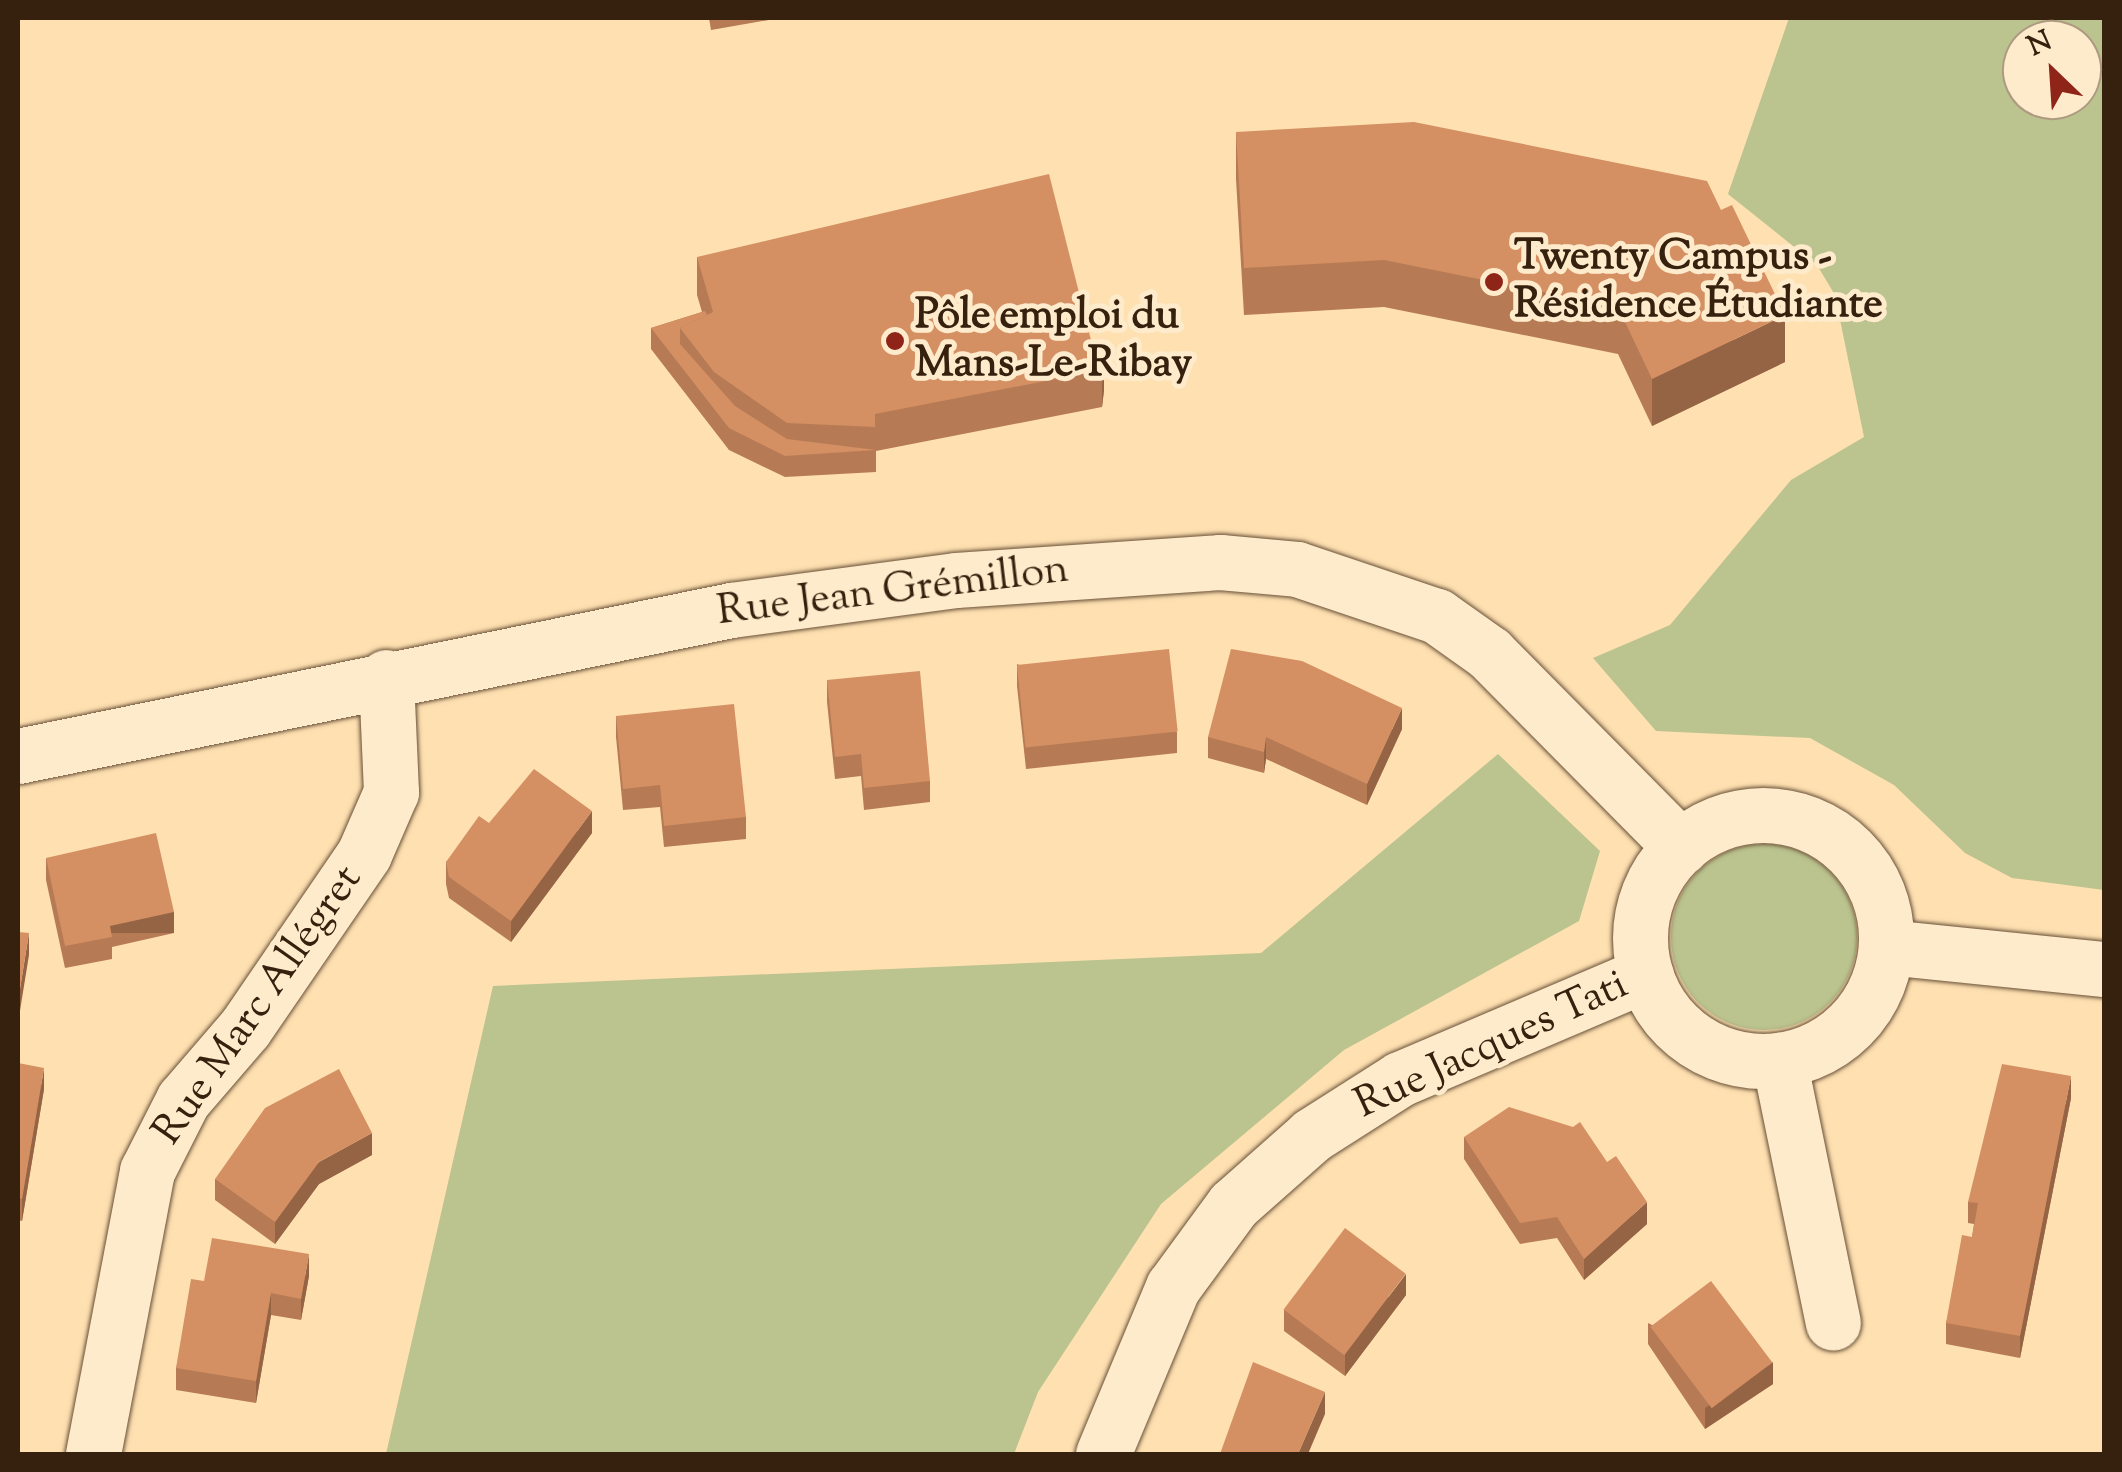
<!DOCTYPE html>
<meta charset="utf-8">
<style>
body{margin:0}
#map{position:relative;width:2122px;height:1472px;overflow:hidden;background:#fee0b1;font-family:"Sorts Mill Goudy",serif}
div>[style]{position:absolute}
.green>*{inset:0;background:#bbc38f}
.round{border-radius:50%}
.roads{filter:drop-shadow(0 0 2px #685037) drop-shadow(0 0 2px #685037)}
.minor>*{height:55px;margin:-27.5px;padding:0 27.5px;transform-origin:27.5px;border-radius:27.5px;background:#feebcc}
.minor>.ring{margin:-27.5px;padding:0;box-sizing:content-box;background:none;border:55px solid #feebcc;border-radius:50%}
.wall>*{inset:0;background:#b67b55}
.shaded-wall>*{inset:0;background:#946445;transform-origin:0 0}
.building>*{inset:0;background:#d48f63;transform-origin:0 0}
.dots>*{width:28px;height:28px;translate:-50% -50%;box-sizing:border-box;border:5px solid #feebcc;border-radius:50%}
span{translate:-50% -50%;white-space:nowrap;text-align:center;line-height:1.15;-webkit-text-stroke:10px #feebcc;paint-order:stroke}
.poi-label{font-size:42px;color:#36200e;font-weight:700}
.left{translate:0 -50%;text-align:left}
.street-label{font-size:42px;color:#36200e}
.frame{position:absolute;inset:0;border:20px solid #36200e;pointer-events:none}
.north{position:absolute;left:2002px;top:20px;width:100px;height:100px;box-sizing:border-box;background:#feebcc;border:2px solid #ae9a80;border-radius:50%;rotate:335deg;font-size:28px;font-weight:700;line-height:40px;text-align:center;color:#36200e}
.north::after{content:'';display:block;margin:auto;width:35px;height:45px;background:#8f2418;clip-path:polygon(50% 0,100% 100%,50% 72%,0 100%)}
</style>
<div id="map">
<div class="green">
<div style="clip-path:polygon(evenodd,1789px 18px,2104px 18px,2104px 890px,2012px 878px,1965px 853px,1894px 785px,1810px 738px,1656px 731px,1593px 658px,1670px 625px,1791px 480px,1864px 437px,1835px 295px,1817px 265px,1728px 194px,1789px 18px,2082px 40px,2082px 100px,2022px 100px,2022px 40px,2082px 40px)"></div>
<div style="clip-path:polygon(1498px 754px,1600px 851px,1579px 921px,1344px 1050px,1161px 1204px,1038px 1392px,1014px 1454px,386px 1454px,493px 986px,1261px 953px)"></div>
<div class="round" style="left:1671px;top:844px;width:186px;height:186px"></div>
</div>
<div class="roads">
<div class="minor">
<div style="left:18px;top:756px;width:728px;rotate:-11.57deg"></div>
<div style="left:731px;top:610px;width:227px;rotate:-7.6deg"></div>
<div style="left:956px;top:580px;width:265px;rotate:-3.9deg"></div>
<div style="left:1220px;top:562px;width:77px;rotate:5.2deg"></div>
<div style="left:1297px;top:569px;width:148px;rotate:18.6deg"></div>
<div style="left:1437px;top:616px;width:64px;rotate:35.4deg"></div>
<div style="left:1489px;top:653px;width:273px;rotate:45.3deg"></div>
<div class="ring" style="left:1640px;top:815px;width:191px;height:191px"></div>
<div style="left:1886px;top:947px;width:219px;rotate:5.8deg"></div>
<div style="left:1779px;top:1060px;width:268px;rotate:78.4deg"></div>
<div style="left:93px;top:1454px;width:288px;rotate:-79.2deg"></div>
<div style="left:147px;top:1171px;width:80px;rotate:-63.1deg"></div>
<div style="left:183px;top:1100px;width:95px;rotate:-49.3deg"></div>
<div style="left:245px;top:1028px;width:211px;rotate:-55.6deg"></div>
<div style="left:364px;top:854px;width:68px;rotate:-66.5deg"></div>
<div style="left:391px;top:792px;width:115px;rotate:-92.5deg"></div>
<div style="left:1103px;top:1454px;width:181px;rotate:-67.3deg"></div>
<div style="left:1173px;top:1287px;width:102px;rotate:-53.8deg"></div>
<div style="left:1233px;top:1205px;width:106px;rotate:-41.5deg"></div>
<div style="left:1312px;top:1135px;width:104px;rotate:-32.5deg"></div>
<div style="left:1400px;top:1079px;width:267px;rotate:-23.1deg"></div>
</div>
</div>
<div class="wall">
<div style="clip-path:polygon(709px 18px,780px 18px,711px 30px)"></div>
<div style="clip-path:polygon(1236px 132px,1785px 362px,1652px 426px,1618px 354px,1384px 307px,1244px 315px,1236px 179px)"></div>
<div style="clip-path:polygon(697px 257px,1091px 340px,1104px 352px,1104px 390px,1102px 407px,876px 451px,876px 472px,785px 477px,729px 450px,651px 349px,651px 328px,702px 312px,697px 295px)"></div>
<div style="clip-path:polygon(1017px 664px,1177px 732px,1177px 753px,1026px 769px,1017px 686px)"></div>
<div style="clip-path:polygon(827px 680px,930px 781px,930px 802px,864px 810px,861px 776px,835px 779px,827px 702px)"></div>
<div style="clip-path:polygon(616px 716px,746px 817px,746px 839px,664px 847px,660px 807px,623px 810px,616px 737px)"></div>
<div style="clip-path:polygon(1402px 729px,1367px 805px,1266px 759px,1264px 773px,1208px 758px,1208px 737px)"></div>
<div style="clip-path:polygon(489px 823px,592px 833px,511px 942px,449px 898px,446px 884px,446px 862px)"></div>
<div style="clip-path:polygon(46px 858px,174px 933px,112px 947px,112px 959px,65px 968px,46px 880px)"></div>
<div style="clip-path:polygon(18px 1063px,44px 1089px,22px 1221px,18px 1220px)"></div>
<div style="clip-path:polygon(2071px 1098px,2020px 1358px,1946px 1344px,1946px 1323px,1972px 1237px,1974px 1224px,1968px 1223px,1968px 1202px)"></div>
<div style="clip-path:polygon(1464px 1137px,1647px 1224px,1584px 1280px,1557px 1238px,1520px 1244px,1464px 1159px)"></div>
<div style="clip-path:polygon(372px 1155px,319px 1184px,275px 1244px,215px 1200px,215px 1179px)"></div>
<div style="clip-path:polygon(309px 1276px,301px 1320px,271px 1315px,256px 1403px,176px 1390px,176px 1368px,204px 1281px)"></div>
<div style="clip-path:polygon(1406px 1295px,1345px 1376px,1284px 1331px,1284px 1310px)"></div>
<div style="clip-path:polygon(1648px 1323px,1773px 1384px,1705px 1429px,1648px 1344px)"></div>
</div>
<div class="shaded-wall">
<div style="clip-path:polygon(1785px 315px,1785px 362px,1652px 426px,1652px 379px)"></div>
<div style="clip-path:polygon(1104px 352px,1104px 390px,1102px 407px,1102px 370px)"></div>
<div style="clip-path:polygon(1402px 708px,1402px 729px,1367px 805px,1367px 784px)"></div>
<div style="clip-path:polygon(1266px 737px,1266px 759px,1264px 773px,1264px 752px)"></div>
<div style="clip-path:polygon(592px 811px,592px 833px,511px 942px,511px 921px)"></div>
<div style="left:174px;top:912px;width:21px;height:66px;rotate:90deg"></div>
<div style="clip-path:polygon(29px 933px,29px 955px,18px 1023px,18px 1001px)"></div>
<div style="clip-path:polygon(44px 1068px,44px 1089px,22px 1221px,22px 1199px)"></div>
<div style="clip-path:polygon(2071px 1076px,2071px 1098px,2020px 1358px,2020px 1336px)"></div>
<div style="clip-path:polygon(372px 1133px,372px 1155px,319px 1184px,275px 1244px,275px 1222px,319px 1162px)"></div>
<div style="clip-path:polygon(1647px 1202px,1647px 1224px,1584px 1280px,1584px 1259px)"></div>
<div style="clip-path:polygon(309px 1254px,309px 1276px,301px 1320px,301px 1299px)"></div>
<div style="clip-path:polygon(1406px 1274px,1406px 1295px,1345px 1376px,1345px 1354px)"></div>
<div style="clip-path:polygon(271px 1293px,271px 1315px,256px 1403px,256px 1381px)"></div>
<div style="clip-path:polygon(1773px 1362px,1773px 1384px,1705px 1429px,1705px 1408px)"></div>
<div style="clip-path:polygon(1325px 1392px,1325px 1414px,1308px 1454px,1298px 1454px)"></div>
</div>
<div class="building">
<div style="clip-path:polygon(1414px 122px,1707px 181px,1721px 210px,1732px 205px,1785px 315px,1652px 379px,1618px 307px,1384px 260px,1244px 268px,1236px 132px)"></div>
<div style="clip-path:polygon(1049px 174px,1091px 340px,1104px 352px,1102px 370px,875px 414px,875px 427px,787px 423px,714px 372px,680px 328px,713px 312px,697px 257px)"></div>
<div style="clip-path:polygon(705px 311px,707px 315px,680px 328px,680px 344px,735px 406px,787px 439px,876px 450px,785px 456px,729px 428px,651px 328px)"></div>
<div style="left:1169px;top:649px;width:83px;height:153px;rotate:84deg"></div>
<div style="clip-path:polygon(1231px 649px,1302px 661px,1402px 708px,1367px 784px,1266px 737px,1264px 752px,1208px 737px)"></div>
<div style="clip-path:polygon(920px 671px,930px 781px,864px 788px,861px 754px,835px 757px,827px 680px)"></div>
<div style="clip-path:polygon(734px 704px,746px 817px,664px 826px,660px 785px,623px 789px,616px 716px)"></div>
<div style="clip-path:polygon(534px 769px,592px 811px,511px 921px,449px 877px,446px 862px,479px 816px,489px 823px)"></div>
<div style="clip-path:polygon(156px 833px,174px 912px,110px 926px,112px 937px,65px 946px,46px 858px)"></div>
<div style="clip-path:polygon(18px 932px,29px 933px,18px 1001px)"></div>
<div style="clip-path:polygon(18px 1063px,44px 1068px,22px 1199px,18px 1198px)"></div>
<div style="clip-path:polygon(2002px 1064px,2071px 1076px,2020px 1336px,1946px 1323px,1962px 1235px,1972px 1237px,1978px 1203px,1968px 1202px)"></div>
<div style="clip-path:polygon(339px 1069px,372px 1133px,319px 1162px,275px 1222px,215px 1179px,265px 1108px)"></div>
<div style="clip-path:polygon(1509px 1107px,1573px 1127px,1580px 1122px,1607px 1162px,1616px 1156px,1647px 1202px,1584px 1259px,1557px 1217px,1520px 1223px,1464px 1137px)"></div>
<div style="left:1345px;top:1228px;width:76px;height:102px;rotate:37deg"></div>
<div style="clip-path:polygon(212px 1238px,309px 1254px,301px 1299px,271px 1293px,256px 1381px,176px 1368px,191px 1279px,204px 1281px)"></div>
<div style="left:1711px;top:1281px;width:102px;height:76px;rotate:53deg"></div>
<div style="clip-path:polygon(1253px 1362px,1325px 1392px,1298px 1454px,1220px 1454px)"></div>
</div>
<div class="dots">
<div style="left:1494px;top:282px;background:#8f2418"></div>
<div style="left:895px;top:341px;background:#8f2418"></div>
</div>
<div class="poi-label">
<span class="left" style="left:1514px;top:282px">Twenty Campus -<br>Résidence Étudiante</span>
<span class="left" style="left:915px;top:341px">Pôle emploi du<br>Mans-Le-Ribay</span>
</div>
<div class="street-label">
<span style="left:893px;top:592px;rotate:-7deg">Rue Jean Grémillon</span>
<span style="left:259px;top:1006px;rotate:-55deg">Rue Marc Allégret</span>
<span style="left:1492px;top:1046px;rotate:-25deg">Rue Jacques Tati</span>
</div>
<div class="frame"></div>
<div class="north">N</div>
</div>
